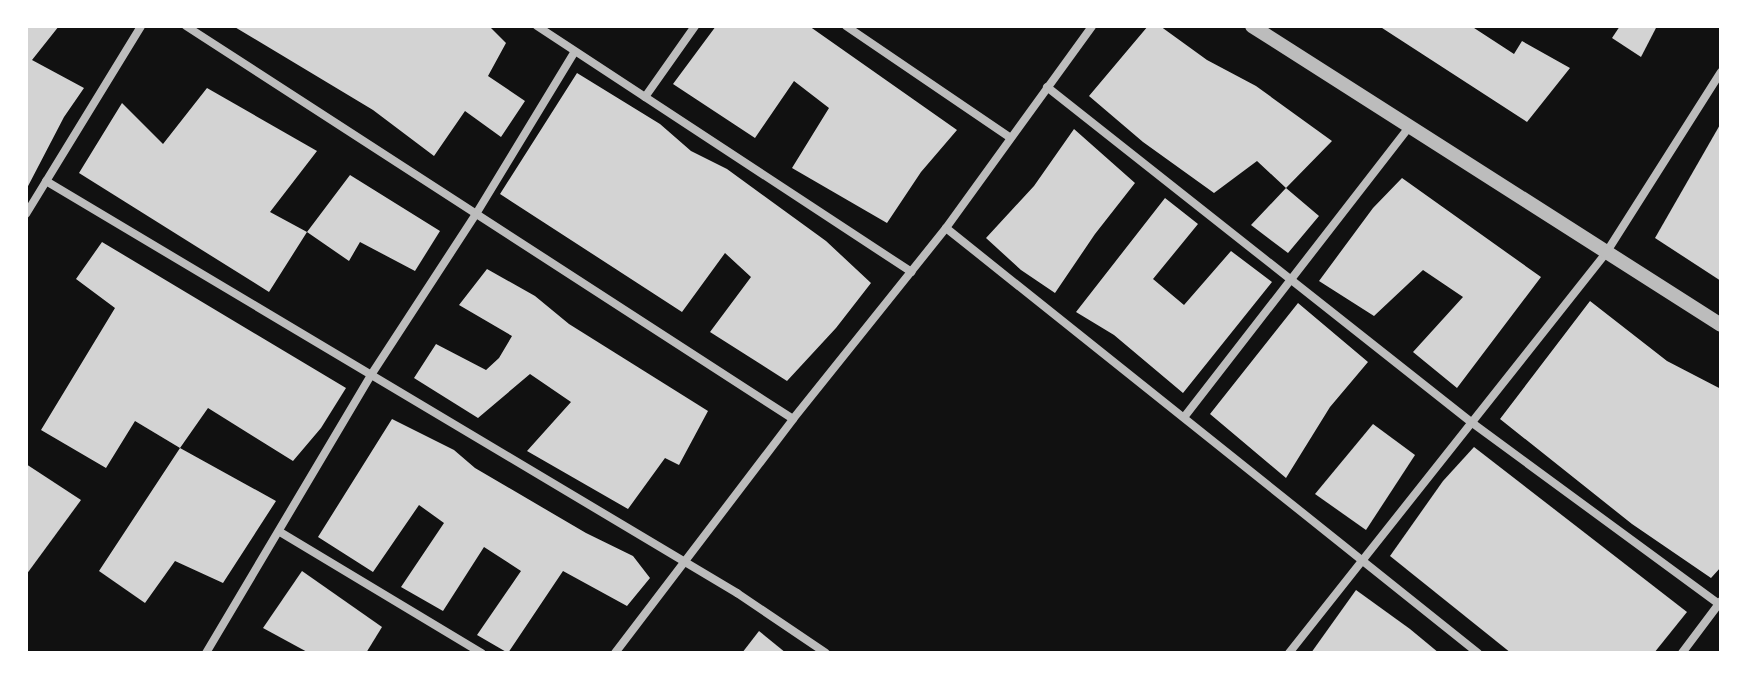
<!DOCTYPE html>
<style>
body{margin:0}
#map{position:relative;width:1747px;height:679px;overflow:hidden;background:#111;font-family:"Roboto Condensed",sans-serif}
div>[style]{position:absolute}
.building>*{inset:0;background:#d3d3d3}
.minor>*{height:8px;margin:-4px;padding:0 4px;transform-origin:4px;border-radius:4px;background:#bcbcbc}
.tertiary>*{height:14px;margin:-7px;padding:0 7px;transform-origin:7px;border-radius:7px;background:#bcbcbc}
span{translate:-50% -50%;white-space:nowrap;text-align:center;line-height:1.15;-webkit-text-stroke:8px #fff;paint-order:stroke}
.frame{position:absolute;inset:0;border:28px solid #fff;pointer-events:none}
</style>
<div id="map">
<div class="building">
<div style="clip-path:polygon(26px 26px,59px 26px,32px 60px,84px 88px,64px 117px,26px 190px)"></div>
<div style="clip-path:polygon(233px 26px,489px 26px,506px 43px,488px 76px,525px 101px,501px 137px,465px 111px,434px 156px,373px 110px)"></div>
<div style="clip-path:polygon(716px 26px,809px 26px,957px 130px,921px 172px,887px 223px,792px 168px,829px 108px,794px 81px,755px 138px,673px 84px)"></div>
<div style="clip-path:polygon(1148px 26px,1160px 26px,1207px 60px,1256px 86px,1332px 141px,1286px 188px,1319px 216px,1288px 253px,1251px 225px,1286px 188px,1257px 161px,1214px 193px,1143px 142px,1089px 96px)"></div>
<div style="clip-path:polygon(1379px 26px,1471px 26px,1514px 54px,1522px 41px,1570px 68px,1527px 122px)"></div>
<div style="clip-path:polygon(1620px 26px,1657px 26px,1641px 57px,1612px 38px)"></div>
<div style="clip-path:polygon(577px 73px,660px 124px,691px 151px,727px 169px,826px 241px,871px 283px,836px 328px,787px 381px,710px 332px,751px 277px,725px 253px,682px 312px,500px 194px)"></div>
<div style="clip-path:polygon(207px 88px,317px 151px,270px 212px,307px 232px,350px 175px,440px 231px,415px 271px,360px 242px,349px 261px,307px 232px,269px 292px,79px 173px,122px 103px,163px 144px)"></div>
<div style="clip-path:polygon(1721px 123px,1721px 281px,1655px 238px)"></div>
<div style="clip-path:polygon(1074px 129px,1135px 183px,1095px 234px,1055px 293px,1021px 270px,986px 238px,1034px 186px)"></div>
<div style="clip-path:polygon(1402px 178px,1541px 277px,1457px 388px,1413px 352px,1463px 297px,1423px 270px,1374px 316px,1319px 281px,1373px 208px)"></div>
<div style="clip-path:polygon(1165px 198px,1198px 224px,1153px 279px,1184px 305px,1231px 251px,1272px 282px,1183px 393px,1114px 335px,1076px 312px)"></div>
<div style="clip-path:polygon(102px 242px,346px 388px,321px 428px,293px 461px,208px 408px,180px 448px,276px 501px,223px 583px,175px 561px,145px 603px,99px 571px,180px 448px,135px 421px,106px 468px,41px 430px,115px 308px,76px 279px)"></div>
<div style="clip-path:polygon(487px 269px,535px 296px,569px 324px,708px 411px,679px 465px,665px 458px,628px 509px,527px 451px,571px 402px,530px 374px,478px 418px,414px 378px,436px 344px,486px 370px,499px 358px,512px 336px,459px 305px)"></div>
<div style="clip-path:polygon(1590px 301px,1667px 361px,1721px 389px,1721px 567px,1711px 578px,1632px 524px,1500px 419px)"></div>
<div style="clip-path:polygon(1298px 303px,1368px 362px,1330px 407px,1286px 478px,1210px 414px)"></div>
<div style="clip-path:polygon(392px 419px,454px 450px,475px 468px,586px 533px,633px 556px,650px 578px,627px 606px,563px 571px,508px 653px,477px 635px,521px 571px,484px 547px,443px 611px,401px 587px,444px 523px,419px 505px,373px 572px,318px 537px)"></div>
<div style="clip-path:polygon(1373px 424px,1415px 455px,1366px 530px,1315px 494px)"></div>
<div style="clip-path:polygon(1474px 447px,1687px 612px,1654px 653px,1511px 653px,1390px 556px,1443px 481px)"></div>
<div style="clip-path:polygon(26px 464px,81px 500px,26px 575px)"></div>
<div style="clip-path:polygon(302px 571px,382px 627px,366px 653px,309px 653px,263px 628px)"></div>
<div style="clip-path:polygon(1356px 590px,1410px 629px,1439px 653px,1311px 653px)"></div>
<div style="clip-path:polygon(759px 631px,786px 653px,742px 653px)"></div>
</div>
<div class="minor">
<div style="left:186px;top:26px;width:723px;rotate:32.92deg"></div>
<div style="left:537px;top:26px;width:448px;rotate:33.3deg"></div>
<div style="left:846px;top:26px;width:199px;rotate:34.2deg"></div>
<div style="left:1047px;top:87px;width:540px;rotate:38.31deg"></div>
<div style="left:1471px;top:422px;width:308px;rotate:36.3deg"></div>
<div style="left:645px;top:97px;width:87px;rotate:-54.8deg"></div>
<div style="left:46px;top:181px;width:805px;rotate:30.8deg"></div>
<div style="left:737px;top:593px;width:107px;rotate:34deg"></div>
<div style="left:26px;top:214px;width:220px;rotate:-58.5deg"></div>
<div style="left:946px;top:228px;width:681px;rotate:38.62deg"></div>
<div style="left:1185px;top:416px;width:367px;rotate:-52.2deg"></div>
<div style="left:280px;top:532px;width:235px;rotate:31deg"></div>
<div style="left:206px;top:653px;width:323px;rotate:-59.3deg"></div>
<div style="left:371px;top:375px;width:192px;rotate:-56.9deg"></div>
<div style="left:476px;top:214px;width:188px;rotate:-58.7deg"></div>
<div style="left:615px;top:653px;width:294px;rotate:-52.7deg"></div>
<div style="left:793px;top:419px;width:245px;rotate:-51.3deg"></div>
<div style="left:946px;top:228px;width:249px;rotate:-54.1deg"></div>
<div style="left:1289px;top:653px;width:510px;rotate:-51.6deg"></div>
<div style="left:1606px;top:253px;width:214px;rotate:-57.6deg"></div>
<div style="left:1682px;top:653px;width:65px;rotate:-53.1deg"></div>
</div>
<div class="tertiary">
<div style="left:1252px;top:26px;width:556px;rotate:32.52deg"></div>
</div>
<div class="frame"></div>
</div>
